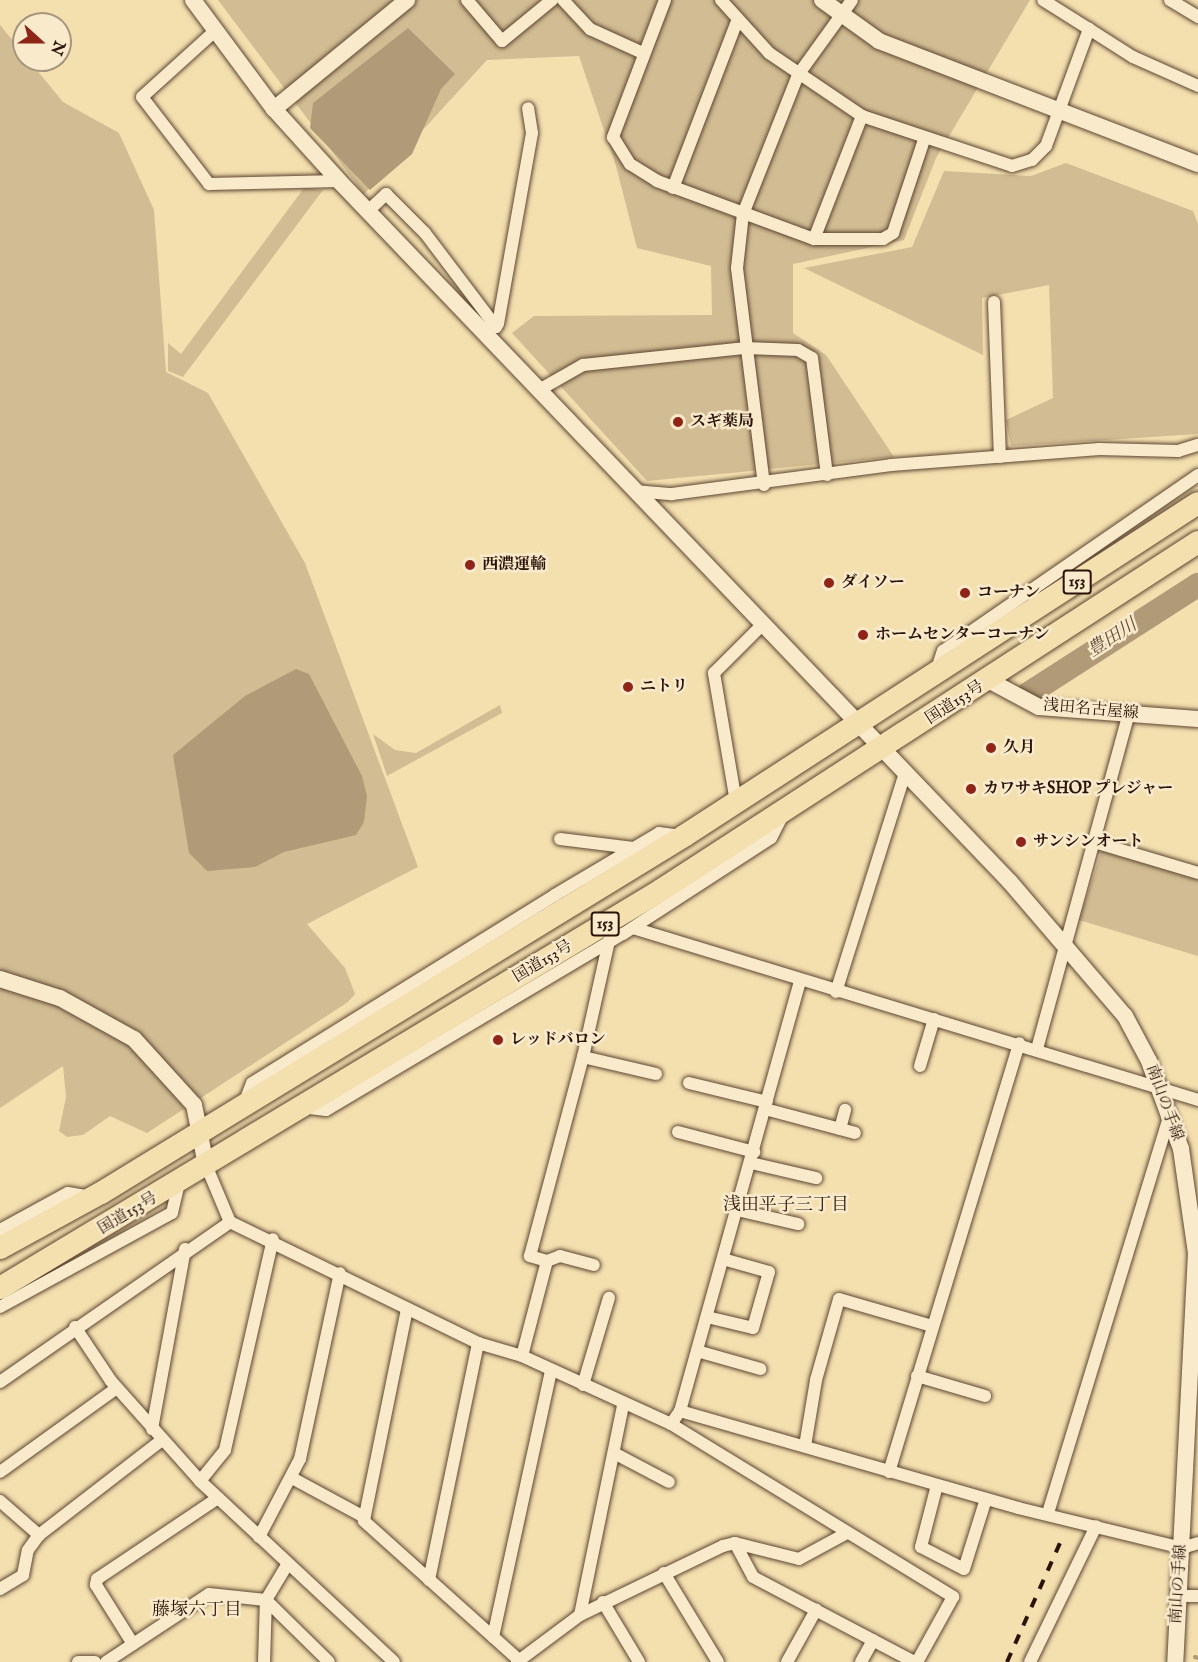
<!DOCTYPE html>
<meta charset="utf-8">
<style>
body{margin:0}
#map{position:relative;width:1198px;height:1662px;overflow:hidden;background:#f4dfaf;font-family:"IM FELL English","Noto Serif JP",serif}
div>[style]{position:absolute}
.green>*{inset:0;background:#d2bc93}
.water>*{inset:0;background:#b09a77}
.stream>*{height:4px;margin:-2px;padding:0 2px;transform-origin:2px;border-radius:2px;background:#b09a77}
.river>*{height:24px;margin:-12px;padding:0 12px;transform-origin:12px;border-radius:12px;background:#b09a77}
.roads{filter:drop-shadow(0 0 2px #5d4632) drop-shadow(0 0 2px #5d4632)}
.street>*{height:12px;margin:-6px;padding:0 6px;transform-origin:6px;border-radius:6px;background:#f8eacb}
.secondary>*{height:16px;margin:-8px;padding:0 8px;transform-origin:8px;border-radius:8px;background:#f8eacb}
.highway>*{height:22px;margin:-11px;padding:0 11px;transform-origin:11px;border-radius:11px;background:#f4dfaf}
.rail>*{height:4px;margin-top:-2px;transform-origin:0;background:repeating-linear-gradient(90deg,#2b1309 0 10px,transparent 0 20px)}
.dots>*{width:16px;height:16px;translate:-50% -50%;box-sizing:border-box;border:3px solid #f8eacb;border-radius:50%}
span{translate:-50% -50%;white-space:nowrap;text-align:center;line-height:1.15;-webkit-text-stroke:5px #f8eacb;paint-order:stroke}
.shield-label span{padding:2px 4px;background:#f8eacb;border:2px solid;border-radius:4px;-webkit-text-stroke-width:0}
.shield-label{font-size:15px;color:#2b1309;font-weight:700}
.poi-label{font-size:16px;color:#2b1309;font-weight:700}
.left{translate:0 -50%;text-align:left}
.street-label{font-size:16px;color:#2b1309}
.water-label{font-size:18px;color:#604935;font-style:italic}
.neighbourhood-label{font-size:18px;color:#2b1309}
.north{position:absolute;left:12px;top:12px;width:60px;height:60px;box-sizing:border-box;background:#f8eacb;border:2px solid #a6947d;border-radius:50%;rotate:111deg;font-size:16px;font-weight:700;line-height:24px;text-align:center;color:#2b1309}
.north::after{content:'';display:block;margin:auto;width:21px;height:27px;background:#8f2418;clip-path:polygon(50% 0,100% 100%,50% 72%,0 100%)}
</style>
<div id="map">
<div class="green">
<div style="clip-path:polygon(218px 0,1030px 0,936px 158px,904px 240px,793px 264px,793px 333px,826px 355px,894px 457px,647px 481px,512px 333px,534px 316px,712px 315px,711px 266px,637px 248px,616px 166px,579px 56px,487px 60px,364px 194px)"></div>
<div style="clip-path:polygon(0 25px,63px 102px,119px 133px,154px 210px,166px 372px,208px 393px,305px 563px,418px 867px,307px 924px,345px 968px,355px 994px,348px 1002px,147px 1133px,110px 1116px,83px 1135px,67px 1137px,59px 1131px,66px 1097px,63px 1066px,0 1108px)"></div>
<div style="clip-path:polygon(1066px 163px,1193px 211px,1198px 224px,1198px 434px,1011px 446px,1006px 420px,1053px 398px,1049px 285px,982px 298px,983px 355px,804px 268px,912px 247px,944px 171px,1031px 176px)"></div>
<div style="clip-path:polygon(304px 188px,323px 190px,183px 377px,168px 371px,168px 343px,181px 354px)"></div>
<div style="clip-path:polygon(500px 705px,502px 713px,387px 776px,373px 734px,395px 750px,416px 753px)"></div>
<div style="clip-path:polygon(1102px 850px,1198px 878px,1198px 956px,1079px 920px)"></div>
</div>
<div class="water">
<div style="clip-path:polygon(408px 28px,455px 74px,441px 89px,412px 154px,370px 190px,310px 128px,313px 103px)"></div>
<div style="clip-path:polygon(296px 669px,309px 674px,362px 776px,367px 796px,364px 822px,356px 835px,284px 852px,255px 867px,207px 871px,189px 853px,173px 755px,245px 696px)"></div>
</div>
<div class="stream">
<div style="left:1195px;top:1657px;width:3px;rotate:18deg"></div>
</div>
<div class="river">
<div style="left:1028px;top:694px;width:202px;rotate:-32.7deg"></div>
</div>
<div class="roads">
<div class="street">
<div style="left:467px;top:0;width:54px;rotate:49.5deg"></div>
<div style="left:502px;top:41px;width:65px;rotate:-39.4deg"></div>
<div style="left:563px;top:0;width:40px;rotate:47deg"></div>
<div style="left:590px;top:29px;width:58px;rotate:24.4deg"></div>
<div style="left:665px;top:0;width:147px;rotate:110.8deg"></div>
<div style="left:613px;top:137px;width:32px;rotate:58deg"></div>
<div style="left:630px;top:164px;width:32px;rotate:32deg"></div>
<div style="left:657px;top:181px;width:167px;rotate:20.3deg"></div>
<div style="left:814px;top:239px;width:69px"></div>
<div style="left:883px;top:239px;width:12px;rotate:-31deg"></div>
<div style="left:893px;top:233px;width:98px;rotate:-71.6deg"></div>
<div style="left:721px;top:0;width:72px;rotate:47.8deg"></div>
<div style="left:769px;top:53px;width:112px;rotate:34.1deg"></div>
<div style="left:862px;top:116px;width:158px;rotate:18.4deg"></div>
<div style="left:1012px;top:166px;width:21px;rotate:-17deg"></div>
<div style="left:1032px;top:160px;width:20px;rotate:-45deg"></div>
<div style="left:1046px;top:146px;width:125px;rotate:-69.8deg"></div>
<div style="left:1089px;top:29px;width:54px;rotate:-147.8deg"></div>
<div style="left:1170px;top:0;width:33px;rotate:31deg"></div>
<div style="left:1089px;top:29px;width:52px;rotate:32.5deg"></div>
<div style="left:1133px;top:57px;width:71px;rotate:24deg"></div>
<div style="left:215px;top:31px;width:98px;rotate:137.9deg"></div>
<div style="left:142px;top:97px;width:110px;rotate:52.4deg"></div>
<div style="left:209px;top:184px;width:130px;rotate:-1.3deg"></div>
<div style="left:673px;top:188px;width:179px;rotate:-69deg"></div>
<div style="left:368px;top:211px;width:25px;rotate:-43deg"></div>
<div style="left:386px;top:194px;width:55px;rotate:45deg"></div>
<div style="left:425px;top:233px;width:118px;rotate:52.9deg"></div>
<div style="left:814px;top:239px;width:132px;rotate:-68.7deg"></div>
<div style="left:994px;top:302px;width:155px;rotate:87.8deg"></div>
<div style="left:498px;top:324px;width:194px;rotate:-79.9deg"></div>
<div style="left:532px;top:133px;width:25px;rotate:-99deg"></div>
<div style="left:539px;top:390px;width:51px;rotate:-29.6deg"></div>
<div style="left:583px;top:365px;width:164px;rotate:-6deg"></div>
<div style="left:746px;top:348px;width:52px;rotate:2.2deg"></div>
<div style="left:798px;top:350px;width:16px;rotate:30deg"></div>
<div style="left:812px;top:358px;width:118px;rotate:82.7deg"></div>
<div style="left:764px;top:485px;width:219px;rotate:-97.1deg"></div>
<div style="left:737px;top:268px;width:54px;rotate:-83.7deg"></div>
<div style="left:743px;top:214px;width:149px;rotate:-68.4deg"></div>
<div style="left:798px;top:75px;width:92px;rotate:-54.2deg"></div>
<div style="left:634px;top:491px;width:38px;rotate:5deg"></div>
<div style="left:672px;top:494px;width:221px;rotate:-7.5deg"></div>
<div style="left:891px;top:465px;width:209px;rotate:-4.4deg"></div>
<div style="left:1099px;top:449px;width:79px;rotate:1.5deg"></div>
<div style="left:1178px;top:451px;width:21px;rotate:-17deg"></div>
<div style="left:937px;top:669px;width:19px;rotate:-72deg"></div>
<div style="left:943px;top:651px;width:310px;rotate:-34.6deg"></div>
<div style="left:736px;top:802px;width:131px;rotate:-99.7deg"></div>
<div style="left:714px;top:673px;width:68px;rotate:-45deg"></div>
<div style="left:560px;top:839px;width:74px;rotate:7deg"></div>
<div style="left:1094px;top:842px;width:109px;rotate:16.6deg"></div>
<div style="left:633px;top:928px;width:591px;rotate:16.93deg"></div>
<div style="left:836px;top:992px;width:230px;rotate:-72.5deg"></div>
<div style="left:1037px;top:1049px;width:348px;rotate:-74.7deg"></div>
<div style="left:583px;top:1057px;width:119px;rotate:-77.4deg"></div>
<div style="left:920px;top:1066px;width:49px;rotate:-73.4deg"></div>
<div style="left:689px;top:1083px;width:80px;rotate:13.7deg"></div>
<div style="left:244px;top:1104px;width:22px;rotate:-69deg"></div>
<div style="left:252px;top:1083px;width:357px;rotate:-31.8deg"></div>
<div style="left:555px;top:895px;width:121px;rotate:-30.8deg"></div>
<div style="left:659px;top:833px;width:22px;rotate:8deg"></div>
<div style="left:302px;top:1107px;width:24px;rotate:7deg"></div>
<div style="left:326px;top:1110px;width:345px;rotate:-30.7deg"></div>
<div style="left:623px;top:934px;width:176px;rotate:-33deg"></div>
<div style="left:771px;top:838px;width:25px;rotate:-63deg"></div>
<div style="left:765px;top:1109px;width:93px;rotate:14.9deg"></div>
<div style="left:840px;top:1129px;width:20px;rotate:-75deg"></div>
<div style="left:678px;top:1132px;width:79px;rotate:14.7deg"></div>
<div style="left:751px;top:1163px;width:67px;rotate:13deg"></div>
<div style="left:206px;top:1165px;width:62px;rotate:67.2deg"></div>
<div style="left:230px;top:1222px;width:276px;rotate:26deg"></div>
<div style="left:478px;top:1343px;width:46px;rotate:16.5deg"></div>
<div style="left:522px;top:1356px;width:164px;rotate:24.5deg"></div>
<div style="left:671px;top:1424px;width:16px;rotate:-55deg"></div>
<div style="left:680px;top:1411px;width:446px;rotate:-74.4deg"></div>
<div style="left:737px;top:1210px;width:63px;rotate:12.9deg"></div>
<div style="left:0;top:1230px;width:77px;rotate:-28.6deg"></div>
<div style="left:68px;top:1193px;width:23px;rotate:10deg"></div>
<div style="left:547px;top:1261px;width:14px;rotate:-21deg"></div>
<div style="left:560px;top:1256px;width:35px;rotate:15deg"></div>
<div style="left:0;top:1307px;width:196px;rotate:-28.7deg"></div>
<div style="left:172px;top:1213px;width:31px;rotate:-77deg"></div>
<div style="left:407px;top:1309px;width:216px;rotate:101.5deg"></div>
<div style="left:364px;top:1521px;width:208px;rotate:41.9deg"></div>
<div style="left:707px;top:1317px;width:47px;rotate:13.4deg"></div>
<div style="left:753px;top:1328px;width:58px;rotate:-74.1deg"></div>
<div style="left:769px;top:1272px;width:48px;rotate:-164.2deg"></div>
<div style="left:75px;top:1327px;width:65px;rotate:56.3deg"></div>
<div style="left:111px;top:1381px;width:134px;rotate:48.3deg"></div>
<div style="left:200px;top:1481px;width:265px;rotate:43deg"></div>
<div style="left:697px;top:1351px;width:66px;rotate:15.9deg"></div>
<div style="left:522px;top:1356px;width:98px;rotate:-75.3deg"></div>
<div style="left:547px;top:1261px;width:18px;rotate:-164deg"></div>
<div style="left:530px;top:1256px;width:206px;rotate:-75.1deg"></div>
<div style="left:583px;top:1057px;width:75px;rotate:13.1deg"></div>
<div style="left:917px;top:1376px;width:71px;rotate:16.4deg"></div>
<div style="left:0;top:1382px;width:280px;rotate:-34.8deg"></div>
<div style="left:583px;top:1385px;width:91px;rotate:-73.4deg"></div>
<div style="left:680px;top:1411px;width:352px;rotate:16deg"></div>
<div style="left:1018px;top:1508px;width:169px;rotate:13.7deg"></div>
<div style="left:1182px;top:1548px;width:17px;rotate:-17deg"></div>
<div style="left:671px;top:1424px;width:331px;rotate:31.5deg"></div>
<div style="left:953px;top:1597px;width:74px;rotate:119deg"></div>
<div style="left:152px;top:1429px;width:183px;rotate:-79.6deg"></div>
<div style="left:805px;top:1446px;width:67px;rotate:-80.5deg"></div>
<div style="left:816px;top:1380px;width:84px;rotate:-74.1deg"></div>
<div style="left:839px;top:1299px;width:97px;rotate:16.2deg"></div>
<div style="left:614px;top:1453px;width:62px;rotate:27.8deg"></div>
<div style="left:0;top:1472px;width:144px;rotate:-35.7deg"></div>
<div style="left:889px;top:1472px;width:448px;rotate:-73.1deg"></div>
<div style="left:292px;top:1478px;width:82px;rotate:28.4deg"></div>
<div style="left:200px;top:1481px;width:40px;rotate:-51deg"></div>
<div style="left:225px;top:1450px;width:216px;rotate:-77.2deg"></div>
<div style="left:937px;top:1485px;width:64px;rotate:104.5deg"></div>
<div style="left:921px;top:1547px;width:48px;rotate:27.1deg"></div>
<div style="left:964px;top:1569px;width:73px;rotate:-72.6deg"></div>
<div style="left:0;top:1501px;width:52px;rotate:41.1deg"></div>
<div style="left:39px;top:1535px;width:155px;rotate:-37.7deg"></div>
<div style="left:1048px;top:1513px;width:415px;rotate:-73deg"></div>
<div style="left:259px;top:1537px;width:88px;rotate:-62.3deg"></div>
<div style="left:300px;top:1459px;width:190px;rotate:-77.9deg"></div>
<div style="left:735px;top:1543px;width:38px;rotate:62deg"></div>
<div style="left:753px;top:1577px;width:182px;rotate:27.8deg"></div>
<div style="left:664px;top:1573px;width:104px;rotate:58.8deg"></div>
<div style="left:429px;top:1580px;width:242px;rotate:-78.3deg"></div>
<div style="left:0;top:1589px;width:27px;rotate:-31deg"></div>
<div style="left:23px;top:1575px;width:25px;rotate:-79deg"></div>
<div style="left:28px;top:1550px;width:19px;rotate:-54deg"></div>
<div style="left:1179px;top:1596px;width:19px"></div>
<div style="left:603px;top:1602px;width:70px;rotate:59deg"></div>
<div style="left:580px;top:1615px;width:214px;rotate:-78.4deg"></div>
<div style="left:493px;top:1637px;width:273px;rotate:-77.7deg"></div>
<div style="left:133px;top:1644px;width:70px;rotate:-122.1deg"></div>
<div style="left:96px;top:1585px;width:6px;rotate:-81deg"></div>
<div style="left:97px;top:1579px;width:146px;rotate:-33.8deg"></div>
<div style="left:78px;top:1662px;width:17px"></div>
<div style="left:106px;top:1662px;width:123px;rotate:-33.4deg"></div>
<div style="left:209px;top:1594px;width:57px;rotate:6deg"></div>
<div style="left:266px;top:1600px;width:88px;rotate:44.5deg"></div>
<div style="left:264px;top:1662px;width:62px;rotate:-88.2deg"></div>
<div style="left:266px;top:1600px;width:41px;rotate:-59deg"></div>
<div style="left:517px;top:1662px;width:79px;rotate:-36.7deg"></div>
<div style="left:580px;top:1615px;width:159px;rotate:-25.8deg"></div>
<div style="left:723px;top:1546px;width:12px;rotate:-14deg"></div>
<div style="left:735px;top:1543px;width:66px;rotate:14deg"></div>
<div style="left:799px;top:1559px;width:55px;rotate:-28.4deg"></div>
<div style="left:787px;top:1662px;width:60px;rotate:-60.9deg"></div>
<div style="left:861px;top:1662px;width:25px;rotate:-61deg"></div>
<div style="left:1030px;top:1662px;width:151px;rotate:-64.1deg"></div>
</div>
<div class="secondary">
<div style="left:193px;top:0;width:136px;rotate:53.4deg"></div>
<div style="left:274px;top:109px;width:97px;rotate:47.9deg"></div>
<div style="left:339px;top:181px;width:970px;rotate:46.25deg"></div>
<div style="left:1010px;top:882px;width:177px;rotate:49.4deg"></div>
<div style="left:1125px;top:1016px;width:51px;rotate:61.9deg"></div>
<div style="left:1149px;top:1061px;width:94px;rotate:70deg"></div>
<div style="left:1181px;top:1149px;width:105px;rotate:81.8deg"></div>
<div style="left:1196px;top:1253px;width:410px;rotate:92.9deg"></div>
<div style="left:822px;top:0;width:70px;rotate:35.7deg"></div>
<div style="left:879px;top:41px;width:342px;rotate:21.1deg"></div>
<div style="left:274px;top:109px;width:172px;rotate:-39.3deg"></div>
<div style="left:990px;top:681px;width:55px;rotate:28deg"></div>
<div style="left:1039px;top:707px;width:159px;rotate:4.3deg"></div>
<div style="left:0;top:979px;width:63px;rotate:17.6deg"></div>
<div style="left:60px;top:998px;width:85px;rotate:29deg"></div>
<div style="left:134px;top:1039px;width:89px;rotate:47.7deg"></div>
<div style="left:194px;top:1105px;width:61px;rotate:78.7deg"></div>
</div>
<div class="highway">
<div style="left:0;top:1248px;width:115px;rotate:-28.6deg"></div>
<div style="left:101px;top:1193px;width:684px;rotate:-31.48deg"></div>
<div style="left:684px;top:836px;width:612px;rotate:-32.94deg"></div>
<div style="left:0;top:1288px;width:772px;rotate:-31.05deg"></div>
<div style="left:661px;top:890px;width:640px;rotate:-32.95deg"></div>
</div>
</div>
<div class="rail">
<div style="left:1007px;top:1662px;width:140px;rotate:-66deg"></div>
</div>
<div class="dots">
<div style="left:678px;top:422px;background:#8f2418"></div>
<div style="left:470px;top:565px;background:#8f2418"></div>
<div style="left:829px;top:583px;background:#8f2418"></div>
<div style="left:965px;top:593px;background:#8f2418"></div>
<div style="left:863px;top:635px;background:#8f2418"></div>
<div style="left:628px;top:687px;background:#8f2418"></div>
<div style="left:991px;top:748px;background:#8f2418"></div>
<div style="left:971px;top:789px;background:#8f2418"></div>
<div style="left:1021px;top:842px;background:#8f2418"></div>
<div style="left:498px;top:1040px;background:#8f2418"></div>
</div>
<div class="shield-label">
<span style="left:1077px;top:582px">153</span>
<span style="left:605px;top:924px">153</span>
</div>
<div class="poi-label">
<span class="left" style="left:690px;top:422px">スギ薬局</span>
<span class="left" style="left:482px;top:565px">西濃運輸</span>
<span class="left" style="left:841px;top:583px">ダイソー</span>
<span class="left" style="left:977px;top:593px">コーナン</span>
<span class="left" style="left:875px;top:635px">ホームセンターコーナン</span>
<span class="left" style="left:640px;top:687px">ニトリ</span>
<span class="left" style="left:1003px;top:748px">久月</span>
<span class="left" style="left:983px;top:789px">カワサキSHOP プレジャー</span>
<span class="left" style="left:1033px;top:842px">サンシンオート</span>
<span class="left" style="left:510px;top:1040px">レッドバロン</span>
</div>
<div class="street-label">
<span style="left:955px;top:703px;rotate:-33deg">国道153号</span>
<span style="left:1091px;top:710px;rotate:5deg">浅田名古屋線</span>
<span style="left:543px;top:962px;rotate:-31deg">国道153号</span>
<span style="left:1164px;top:1103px;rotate:70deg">南山の手線</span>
<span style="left:128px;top:1214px;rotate:-31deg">国道153号</span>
<span style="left:1179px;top:1584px;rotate:-86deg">南山の手線</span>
</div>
<div class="water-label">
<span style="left:1113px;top:639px;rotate:-33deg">豊田川</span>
</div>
<div class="neighbourhood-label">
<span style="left:786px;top:1206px">浅田平子三丁目</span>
<span style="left:197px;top:1611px">藤塚六丁目</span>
</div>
<div class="north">N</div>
</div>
